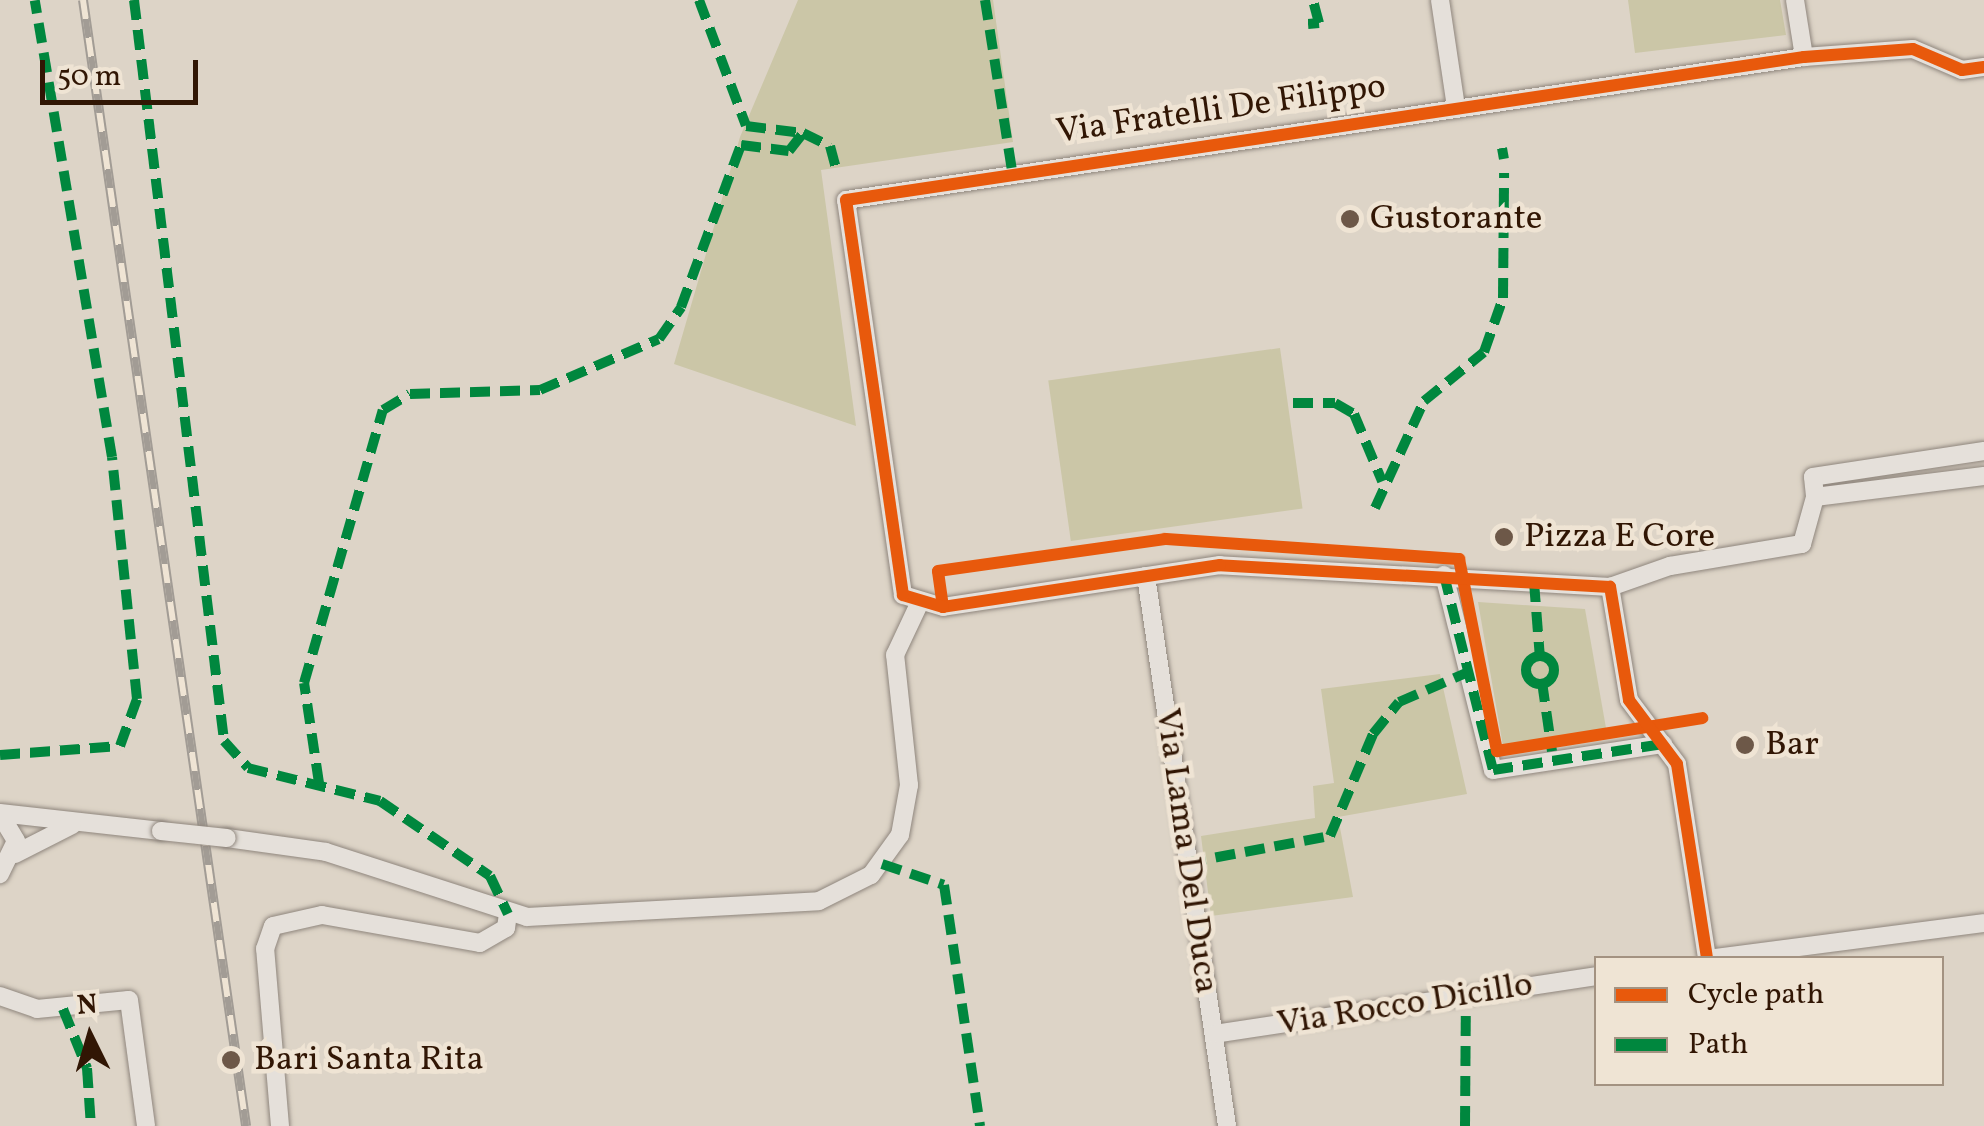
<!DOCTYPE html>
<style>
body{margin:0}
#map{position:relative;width:1984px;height:1126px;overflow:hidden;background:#ddd4c7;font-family:Vollkorn,serif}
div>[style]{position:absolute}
.green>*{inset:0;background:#cbc6a7;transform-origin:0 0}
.roads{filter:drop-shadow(0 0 2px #8f867d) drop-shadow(0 0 2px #8f867d)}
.street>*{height:18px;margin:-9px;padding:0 9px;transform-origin:9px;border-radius:9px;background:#e5e0da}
.rail>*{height:10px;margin-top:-5px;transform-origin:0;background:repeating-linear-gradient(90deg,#efe4d4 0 19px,#a29c95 0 38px);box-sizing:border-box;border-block:2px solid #a29c95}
.bridges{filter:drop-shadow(0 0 2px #8f867d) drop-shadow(0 0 2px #8f867d)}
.street-bridge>*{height:18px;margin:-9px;padding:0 9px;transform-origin:9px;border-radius:9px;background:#e5e0da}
.quiet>*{height:10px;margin-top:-5px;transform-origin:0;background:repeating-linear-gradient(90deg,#00873e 0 20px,transparent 0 30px)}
.quiet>.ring{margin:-5px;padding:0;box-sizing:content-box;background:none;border:10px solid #00873e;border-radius:50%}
.cycleway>*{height:12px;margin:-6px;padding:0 6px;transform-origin:6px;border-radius:6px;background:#e8590c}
.dots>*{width:28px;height:28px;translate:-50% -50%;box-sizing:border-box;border:5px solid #efe4d4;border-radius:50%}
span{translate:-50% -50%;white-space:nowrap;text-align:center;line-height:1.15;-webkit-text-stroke:9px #efe4d4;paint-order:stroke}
.street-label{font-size:35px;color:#311604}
.poi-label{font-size:35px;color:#311604}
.left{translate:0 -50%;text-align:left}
.legend{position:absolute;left:1594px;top:956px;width:350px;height:130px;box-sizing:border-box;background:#efe4d4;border:2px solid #a39281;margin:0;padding:12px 18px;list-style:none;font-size:30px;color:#311604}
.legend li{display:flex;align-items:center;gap:20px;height:50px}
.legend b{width:50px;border:2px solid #a39281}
.north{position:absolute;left:40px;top:986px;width:100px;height:100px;-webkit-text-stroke:8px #efe4d4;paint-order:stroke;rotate:355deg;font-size:28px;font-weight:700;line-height:40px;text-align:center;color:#311604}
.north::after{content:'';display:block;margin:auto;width:35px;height:45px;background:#311604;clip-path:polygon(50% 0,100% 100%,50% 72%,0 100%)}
.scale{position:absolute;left:40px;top:60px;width:158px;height:45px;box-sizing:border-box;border:5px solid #311604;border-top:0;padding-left:12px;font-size:30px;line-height:35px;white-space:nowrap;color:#311604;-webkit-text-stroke:8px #efe4d4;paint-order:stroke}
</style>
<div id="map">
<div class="green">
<div style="clip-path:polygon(798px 0,993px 0,1013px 142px,821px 170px,856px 426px,674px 364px,740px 137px)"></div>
<div style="clip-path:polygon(1628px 0,1780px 0,1786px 35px,1635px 53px)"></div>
<div style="left:1280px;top:348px;width:162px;height:234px;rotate:82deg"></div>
<div style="clip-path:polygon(1478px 602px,1585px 609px,1606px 728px,1503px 746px)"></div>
<div style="clip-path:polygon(1440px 674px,1467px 794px,1338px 817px,1353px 897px,1211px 916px,1201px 836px,1315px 818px,1313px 786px,1334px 783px,1321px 689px)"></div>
</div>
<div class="roads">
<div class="street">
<div style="left:1440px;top:0;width:108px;rotate:81.5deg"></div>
<div style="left:1795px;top:0;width:58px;rotate:81deg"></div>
<div style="left:1984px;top:451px;width:173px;rotate:171.4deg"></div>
<div style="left:1813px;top:477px;width:20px;rotate:84deg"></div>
<div style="left:1815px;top:497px;width:170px;rotate:-7.1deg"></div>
<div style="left:1444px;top:575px;width:201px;rotate:75.9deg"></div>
<div style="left:1493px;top:770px;width:172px;rotate:-8.7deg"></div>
<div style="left:1146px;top:576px;width:556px;rotate:81.62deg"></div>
<div style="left:1610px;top:587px;width:64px;rotate:-19.3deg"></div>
<div style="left:1670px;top:566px;width:134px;rotate:-9.5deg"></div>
<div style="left:1802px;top:544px;width:49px;rotate:-74.5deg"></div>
<div style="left:0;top:813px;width:162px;rotate:6.4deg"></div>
<div style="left:0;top:814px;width:31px;rotate:59deg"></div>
<div style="left:16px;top:841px;width:37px;rotate:116deg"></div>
<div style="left:227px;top:838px;width:100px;rotate:8deg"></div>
<div style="left:326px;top:852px;width:211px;rotate:17.9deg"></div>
<div style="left:527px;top:917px;width:292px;rotate:-3.1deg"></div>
<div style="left:819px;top:901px;width:58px;rotate:-26.6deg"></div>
<div style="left:871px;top:875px;width:49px;rotate:-54.1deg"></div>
<div style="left:900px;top:835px;width:51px;rotate:-79.8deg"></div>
<div style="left:909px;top:785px;width:131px;rotate:-96.1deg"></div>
<div style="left:895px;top:655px;width:56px;rotate:-64.8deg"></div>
<div style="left:15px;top:854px;width:64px;rotate:-27deg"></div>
<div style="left:1707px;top:958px;width:196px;rotate:-98.8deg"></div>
<div style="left:1677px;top:764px;width:80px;rotate:-126.9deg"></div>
<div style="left:1629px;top:700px;width:115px;rotate:-99.5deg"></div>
<div style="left:1610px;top:587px;width:391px;rotate:-176.8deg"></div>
<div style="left:1220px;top:565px;width:280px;rotate:171.4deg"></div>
<div style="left:943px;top:607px;width:42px;rotate:-163.3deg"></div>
<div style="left:903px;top:595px;width:399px;rotate:-98.2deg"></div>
<div style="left:846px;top:200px;width:969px;rotate:-8.49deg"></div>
<div style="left:1804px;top:57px;width:109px;rotate:-4.2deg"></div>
<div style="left:1913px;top:49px;width:53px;rotate:23.2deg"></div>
<div style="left:1962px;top:70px;width:22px;rotate:-8deg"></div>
<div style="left:1715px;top:958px;width:271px;rotate:-7.4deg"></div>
<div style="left:0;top:996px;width:39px;rotate:19deg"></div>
<div style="left:37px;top:1009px;width:92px;rotate:-5.6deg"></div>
<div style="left:129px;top:1000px;width:127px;rotate:82.3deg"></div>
<div style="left:1214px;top:1034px;width:386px;rotate:-8.6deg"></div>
<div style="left:280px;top:1126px;width:178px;rotate:-94.8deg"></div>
<div style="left:265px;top:949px;width:24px;rotate:-71deg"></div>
<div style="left:273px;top:926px;width:50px;rotate:-12.7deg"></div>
<div style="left:322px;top:915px;width:160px;rotate:10deg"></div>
<div style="left:480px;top:943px;width:30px;rotate:-30deg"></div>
<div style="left:506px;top:928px;width:14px;rotate:-82deg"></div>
</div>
</div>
<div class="rail">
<div style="left:83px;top:0;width:1138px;rotate:81.76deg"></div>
</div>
<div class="bridges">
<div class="street-bridge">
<div style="left:161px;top:831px;width:66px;rotate:6.1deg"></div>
</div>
</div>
<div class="quiet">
<div style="left:134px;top:0;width:746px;rotate:83.07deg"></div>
<div style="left:224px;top:741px;width:36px;rotate:48deg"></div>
<div style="left:248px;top:768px;width:136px;rotate:14deg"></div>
<div style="left:380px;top:801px;width:133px;rotate:34.3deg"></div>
<div style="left:490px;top:876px;width:42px;rotate:64.7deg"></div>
<div style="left:699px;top:0;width:134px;rotate:69.5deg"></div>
<div style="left:746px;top:126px;width:57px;rotate:7deg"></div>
<div style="left:985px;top:0;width:172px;rotate:81deg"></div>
<div style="left:1308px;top:24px;width:11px;rotate:-5deg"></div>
<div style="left:1319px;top:23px;width:24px;rotate:-105deg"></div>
<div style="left:1502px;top:148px;width:11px;rotate:80deg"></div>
<div style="left:1293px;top:403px;width:42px"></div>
<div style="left:1335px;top:403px;width:22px;rotate:30deg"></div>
<div style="left:1354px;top:414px;width:73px;rotate:67.3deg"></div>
<div style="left:1375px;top:508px;width:118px;rotate:-65.4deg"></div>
<div style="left:1424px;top:401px;width:77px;rotate:-39.2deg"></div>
<div style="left:1484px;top:352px;width:57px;rotate:-70.6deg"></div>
<div style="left:1503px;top:298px;width:125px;rotate:-89.5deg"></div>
<div style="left:1444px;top:575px;width:201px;rotate:75.9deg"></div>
<div style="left:1493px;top:770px;width:172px;rotate:-8.7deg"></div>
<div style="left:1534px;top:582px;width:76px;rotate:85.5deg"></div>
<div class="ring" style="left:1526px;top:656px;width:18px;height:18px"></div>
<div style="left:1542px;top:682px;width:70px;rotate:81.8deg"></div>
<div style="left:0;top:755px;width:120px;rotate:-4.3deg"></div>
<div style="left:120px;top:746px;width:50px;rotate:-70.1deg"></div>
<div style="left:137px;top:699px;width:243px;rotate:-95.9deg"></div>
<div style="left:112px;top:457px;width:463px;rotate:-99.6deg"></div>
<div style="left:319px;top:783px;width:101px;rotate:-98.5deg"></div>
<div style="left:304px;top:683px;width:284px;rotate:-73.9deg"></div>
<div style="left:383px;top:410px;width:31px;rotate:-31deg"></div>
<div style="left:410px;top:394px;width:130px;rotate:-1.8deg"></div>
<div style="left:540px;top:390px;width:129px;rotate:-23.2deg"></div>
<div style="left:659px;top:339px;width:39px;rotate:-55deg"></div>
<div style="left:681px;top:307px;width:173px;rotate:-69.7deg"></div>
<div style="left:741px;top:145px;width:48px;rotate:7.1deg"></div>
<div style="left:789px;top:151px;width:23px;rotate:-52deg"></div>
<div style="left:803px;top:133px;width:30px;rotate:26deg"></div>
<div style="left:830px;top:146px;width:27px;rotate:75deg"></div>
<div style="left:1186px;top:863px;width:147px;rotate:-10.6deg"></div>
<div style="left:1330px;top:836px;width:111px;rotate:-67.1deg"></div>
<div style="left:1373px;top:734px;width:41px;rotate:-50.9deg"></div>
<div style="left:1399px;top:702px;width:73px;rotate:-23.4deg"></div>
<div style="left:882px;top:864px;width:65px;rotate:18.7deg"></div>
<div style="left:944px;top:885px;width:244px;rotate:81.5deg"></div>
<div style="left:63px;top:1009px;width:64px;rotate:67.9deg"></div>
<div style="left:87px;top:1068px;width:58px;rotate:86.1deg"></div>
<div style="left:1465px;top:1126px;width:130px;rotate:-89.6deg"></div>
</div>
<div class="cycleway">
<div style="left:943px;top:607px;width:36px;rotate:-98deg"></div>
<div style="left:938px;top:571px;width:229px;rotate:-8deg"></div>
<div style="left:1165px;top:539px;width:295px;rotate:3.9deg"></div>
<div style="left:1459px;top:559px;width:196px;rotate:78.8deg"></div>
<div style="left:1497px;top:751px;width:208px;rotate:-9.1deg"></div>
<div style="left:1707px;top:958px;width:196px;rotate:-98.8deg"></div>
<div style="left:1677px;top:764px;width:80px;rotate:-126.9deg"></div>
<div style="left:1629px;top:700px;width:115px;rotate:-99.5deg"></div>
<div style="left:1610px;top:587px;width:391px;rotate:-176.8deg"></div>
<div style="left:1220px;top:565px;width:280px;rotate:171.4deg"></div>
<div style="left:943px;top:607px;width:42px;rotate:-163.3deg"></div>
<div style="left:903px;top:595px;width:399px;rotate:-98.2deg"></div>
<div style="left:846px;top:200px;width:969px;rotate:-8.49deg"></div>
<div style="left:1804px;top:57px;width:109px;rotate:-4.2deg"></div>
<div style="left:1913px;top:49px;width:53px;rotate:23.2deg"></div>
<div style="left:1962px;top:70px;width:22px;rotate:-8deg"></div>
</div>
<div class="dots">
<div style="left:1350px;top:219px;background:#6d5848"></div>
<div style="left:1504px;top:537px;background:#6d5848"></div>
<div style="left:1745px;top:745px;background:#6d5848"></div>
<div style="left:231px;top:1060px;background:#6d5848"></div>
</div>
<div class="street-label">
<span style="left:1221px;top:110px;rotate:-8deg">Via Fratelli De Filippo</span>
<span style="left:1186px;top:851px;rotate:82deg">Via Lama Del Duca</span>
<span style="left:1405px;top:1005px;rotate:-9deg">Via Rocco Dicillo</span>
</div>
<div class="poi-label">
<span class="left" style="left:1370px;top:219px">Gustorante</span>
<span class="left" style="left:1524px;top:537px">Pizza E Core</span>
<span class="left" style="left:1765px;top:745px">Bar</span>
<span class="left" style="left:254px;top:1060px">Bari Santa Rita</span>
</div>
<ul class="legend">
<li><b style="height:12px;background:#e8590c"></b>Cycle path</li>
<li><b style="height:12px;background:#00873e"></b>Path</li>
</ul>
<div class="north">N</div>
<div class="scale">50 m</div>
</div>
